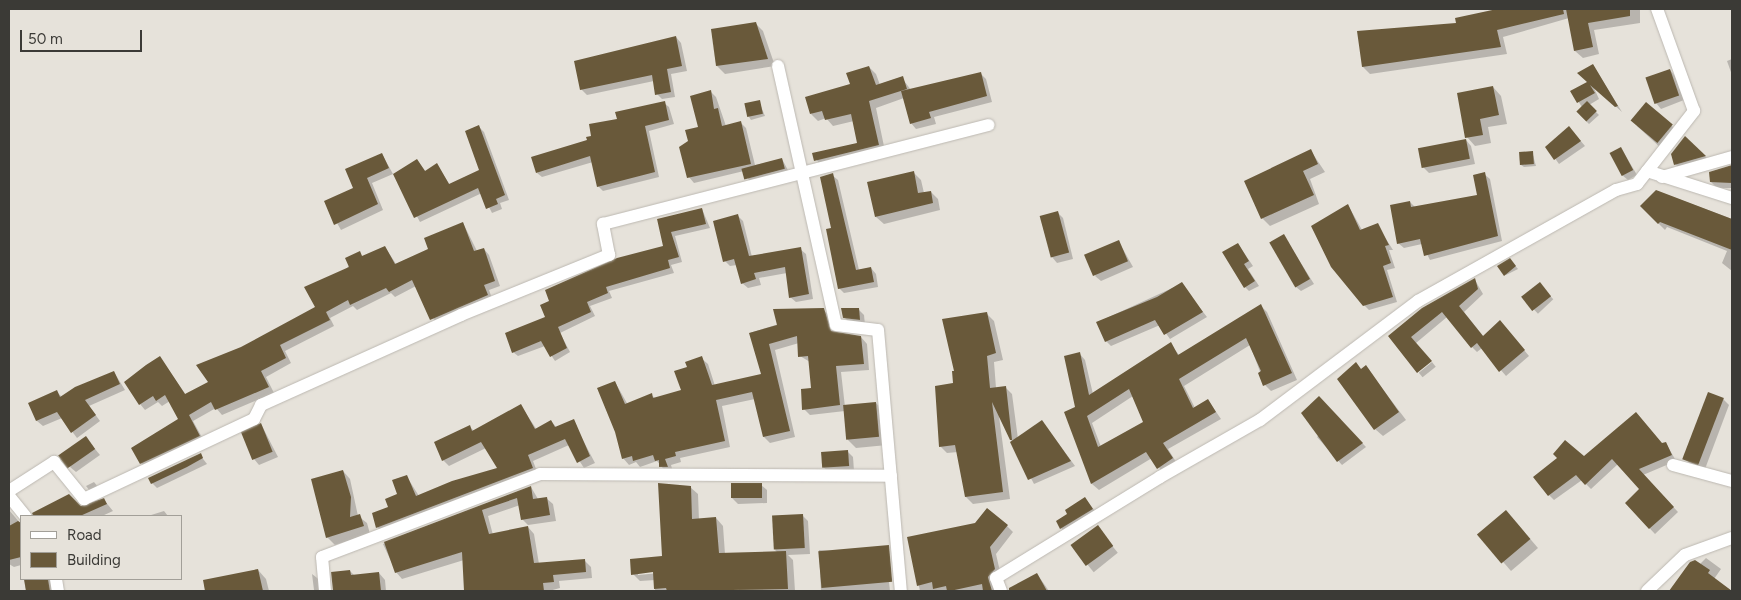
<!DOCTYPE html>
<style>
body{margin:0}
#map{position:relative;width:1741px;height:600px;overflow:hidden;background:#e6e2da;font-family:Figtree,sans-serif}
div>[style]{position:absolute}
.shadow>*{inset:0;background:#0003;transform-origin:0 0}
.building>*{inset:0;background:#69593a;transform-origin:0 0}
.roads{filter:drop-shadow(0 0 1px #bcb8b1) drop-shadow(0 0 1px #bcb8b1)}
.street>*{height:12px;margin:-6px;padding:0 6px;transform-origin:6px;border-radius:6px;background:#fff}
span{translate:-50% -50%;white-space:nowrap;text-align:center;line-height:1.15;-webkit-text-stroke:5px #e6e2da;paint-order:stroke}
.frame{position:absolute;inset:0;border:10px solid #3b3a36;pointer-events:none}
.legend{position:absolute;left:20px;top:515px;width:162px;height:65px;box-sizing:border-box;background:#e6e2da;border:1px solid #a29f98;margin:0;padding:6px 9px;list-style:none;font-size:15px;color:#3b3a36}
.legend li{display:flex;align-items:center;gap:10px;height:25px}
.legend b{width:25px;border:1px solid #a29f98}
.scale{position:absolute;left:20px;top:30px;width:122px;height:22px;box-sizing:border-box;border:2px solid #3b3a36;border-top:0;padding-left:6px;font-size:15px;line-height:18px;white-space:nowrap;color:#3b3a36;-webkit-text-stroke:4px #e6e2da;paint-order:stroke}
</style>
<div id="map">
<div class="shadow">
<div style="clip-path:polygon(1503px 9px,1640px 9px,1640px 23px,1594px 30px,1599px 54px,1583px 58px,1575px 51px,1569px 18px,1503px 37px,1507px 54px,1370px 74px,1363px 67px,1359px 33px,1457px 24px,1456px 19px)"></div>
<div style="clip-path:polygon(755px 23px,763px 31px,775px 66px,725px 74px,717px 66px,712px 30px)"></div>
<div style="clip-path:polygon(676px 37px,681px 43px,687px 71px,671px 74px,675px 97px,662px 99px,657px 94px,654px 81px,587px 95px,581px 89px)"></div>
<div style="clip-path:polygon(1732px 59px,1732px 75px,1727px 61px)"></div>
<div style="clip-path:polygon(1593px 65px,1622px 112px,1593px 86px,1599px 99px,1589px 105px,1599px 115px,1589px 124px,1577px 112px,1582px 107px,1572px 92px,1589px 82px)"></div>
<div style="clip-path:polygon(869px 67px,876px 74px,880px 85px,902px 78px,911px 90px,980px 73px,986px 79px,992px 102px,934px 117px,936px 124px,916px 129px,911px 123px,904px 98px,876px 108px,885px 151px,822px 168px,813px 154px,859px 143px,854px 121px,833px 126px,826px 118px,818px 121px,811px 114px,851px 85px)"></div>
<div style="clip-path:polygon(1670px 70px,1675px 76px,1684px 100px,1661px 109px,1656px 103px)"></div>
<div style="clip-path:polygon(1493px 87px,1501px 96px,1507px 124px,1488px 127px,1491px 143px,1475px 146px,1467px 137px)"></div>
<div style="clip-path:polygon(711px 92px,716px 97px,726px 126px,741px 123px,746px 128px,755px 165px,782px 159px,790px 174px,751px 184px,744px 171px,694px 183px,689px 177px,689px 141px,699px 128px)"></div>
<div style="clip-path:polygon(759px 102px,765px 116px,751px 120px,749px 117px)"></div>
<div style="clip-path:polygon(664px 103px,669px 107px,674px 124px,649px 131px,659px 177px,603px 191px,598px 186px,593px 162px,542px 177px,537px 173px,618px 120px)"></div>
<div style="clip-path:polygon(1637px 126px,1672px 126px,1677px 132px,1663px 150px)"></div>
<div style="clip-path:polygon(479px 127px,484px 132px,509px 200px,500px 203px,502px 209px,492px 213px,482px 193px,420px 222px,394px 174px,417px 160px,426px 172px,437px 165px,450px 185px,481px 170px)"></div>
<div style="clip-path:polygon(1574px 133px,1585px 146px,1559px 164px,1547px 147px)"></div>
<div style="clip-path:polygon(1685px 138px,1706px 157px,1710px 162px,1681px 170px,1675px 164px)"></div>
<div style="clip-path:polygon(1466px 140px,1471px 146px,1475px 164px,1429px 173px,1423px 167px)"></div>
<div style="clip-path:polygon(1621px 148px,1637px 175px,1628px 180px,1622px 175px)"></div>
<div style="clip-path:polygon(1311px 151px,1325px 172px,1310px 179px,1319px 204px,1270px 226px,1262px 218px)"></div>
<div style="clip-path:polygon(1532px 152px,1536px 166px,1524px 167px,1521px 165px)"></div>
<div style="clip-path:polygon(382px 154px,393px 174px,372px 183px,383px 210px,341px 230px,325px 202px,355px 189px)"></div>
<div style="clip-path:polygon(1732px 167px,1732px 188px,1717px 188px,1711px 182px,1710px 173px)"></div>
<div style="clip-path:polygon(914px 173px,921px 180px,924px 193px,931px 192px,938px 199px,940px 210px,884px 224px,876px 217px)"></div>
<div style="clip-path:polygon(1484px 174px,1490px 179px,1502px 241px,1430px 260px,1422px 244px,1404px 248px,1398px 243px,1410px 202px,1415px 207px,1478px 196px)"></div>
<div style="clip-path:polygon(832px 175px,838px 180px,859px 270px,871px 268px,876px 274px,878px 287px,844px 293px,839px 288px,833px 229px)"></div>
<div style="clip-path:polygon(1657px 191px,1732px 219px,1732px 271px,1722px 263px,1727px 251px,1667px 227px,1665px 230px,1641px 206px)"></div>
<div style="clip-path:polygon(1348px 205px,1362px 230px,1377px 225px,1393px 250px,1389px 250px,1395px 268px,1387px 270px,1397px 302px,1369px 310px,1364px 305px)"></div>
<div style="clip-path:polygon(702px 209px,710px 228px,675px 236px,682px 262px,671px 265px,674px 273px,609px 291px,612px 298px,590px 306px,595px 316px,560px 333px,570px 352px,555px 361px,545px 346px,518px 356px,513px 352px,546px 318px,664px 246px,658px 220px)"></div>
<div style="clip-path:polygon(1058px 213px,1063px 218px,1073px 259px,1057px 263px,1052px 257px)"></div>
<div style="clip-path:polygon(738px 216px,743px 221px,752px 257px,800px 249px,806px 254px,813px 299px,796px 302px,790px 297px,787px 273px,759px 278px,761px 285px,748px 288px,742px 283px,737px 265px,730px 266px,725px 261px)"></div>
<div style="clip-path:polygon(463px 223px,477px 251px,484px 249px,489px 255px,500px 286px,489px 290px,493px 301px,437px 325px,416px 286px,395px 297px,391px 293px,357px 310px,353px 306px,330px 318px,334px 326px,285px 351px,291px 363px,266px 377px,274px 393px,222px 415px,216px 408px,193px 421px,204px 441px,146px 469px,141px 463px,180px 419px,170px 401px,162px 406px,158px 402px,145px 410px,140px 404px,160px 358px,186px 395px,209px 382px,242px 349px,316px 307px,359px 253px,363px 257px,385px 247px,396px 264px,430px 249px)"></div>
<div style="clip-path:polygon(1284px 236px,1314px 284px,1301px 291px,1296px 287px)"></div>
<div style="clip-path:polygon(1119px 242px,1133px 267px,1101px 281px,1095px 276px)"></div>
<div style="clip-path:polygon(1238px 244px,1253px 266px,1248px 269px,1259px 286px,1249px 291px,1245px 287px)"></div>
<div style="clip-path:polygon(1513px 263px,1518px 269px,1506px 275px,1503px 272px)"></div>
<div style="clip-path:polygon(1475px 280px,1483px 294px,1464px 312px,1484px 337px,1505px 327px,1529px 356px,1506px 376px,1482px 348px,1477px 352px,1472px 347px,1447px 317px,1416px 343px,1389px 337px)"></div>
<div style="clip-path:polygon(1181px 284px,1207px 317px,1170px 339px,1160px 325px,1111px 346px,1106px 341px,1098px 322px)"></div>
<div style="left:1539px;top:284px;width:21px;height:21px;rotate:47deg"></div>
<div style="clip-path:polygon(evenodd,1261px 306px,1267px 312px,1297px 380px,1271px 391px,1265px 385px,1250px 345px,1184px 386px,1195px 408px,1208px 400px,1221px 419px,1168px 449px,1178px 465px,1164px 474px,1152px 458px,1099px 490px,1092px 484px,1065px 412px,1077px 408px,1079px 353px,1085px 360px,1093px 394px,1170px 344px,1180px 356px,1261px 306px,1133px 396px,1145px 423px,1101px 447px,1092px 423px,1133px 396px)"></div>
<div style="clip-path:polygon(858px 309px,864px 315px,865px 325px,850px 323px,844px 317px)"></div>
<div style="clip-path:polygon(823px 310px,830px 316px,835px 333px,861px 337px,867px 344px,869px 370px,841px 372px,845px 407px,876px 403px,884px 412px,887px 445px,856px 448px,848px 440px,845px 411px,810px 415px,804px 409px,813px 389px,810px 362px,800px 356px,799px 343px,775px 350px,795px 437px,770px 443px,764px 437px,755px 399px,722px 406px,730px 447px,680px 458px,681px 462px,671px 465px,673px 472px,666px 472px,657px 461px,640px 467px,636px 462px,629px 465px,623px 458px,615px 382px,628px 405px,651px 395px,655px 398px,682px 391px,689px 368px,701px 358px,708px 364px,715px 386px,762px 375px,750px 333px)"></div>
<div style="clip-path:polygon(987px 314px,994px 321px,1003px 360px,994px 362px,996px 388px,1005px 387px,1012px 394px,1018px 439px,1042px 421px,1075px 466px,1034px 484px,999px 416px,1010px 499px,973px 504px,966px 497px,958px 452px,947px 453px,940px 446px,956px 372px)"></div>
<div style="left:1432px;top:362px;width:6px;height:17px;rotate:51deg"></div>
<div style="clip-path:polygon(1366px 367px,1406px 420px,1383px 436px,1375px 429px,1361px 370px)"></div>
<div style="clip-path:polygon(114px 372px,125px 390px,89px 406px,100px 421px,77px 438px,62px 418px,43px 426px,37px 421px,30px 404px,57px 392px,62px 397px)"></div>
<div style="clip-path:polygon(1319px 398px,1366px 447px,1342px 465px,1317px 437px,1320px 434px)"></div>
<div style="clip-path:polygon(1723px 399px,1729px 405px,1705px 469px,1691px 465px,1686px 459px)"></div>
<div style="clip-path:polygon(521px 406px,537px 430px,551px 421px,557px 428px,573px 421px,595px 463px,584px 468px,569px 445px,533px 461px,538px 474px,383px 533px,377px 527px,399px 495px,407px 477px,419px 496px,499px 469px,486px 448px,449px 466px,443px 460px,469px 426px,474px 431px)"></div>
<div style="clip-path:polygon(261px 424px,278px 457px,259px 465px,254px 459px)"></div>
<div style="clip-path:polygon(86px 438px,100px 455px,76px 472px,70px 467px)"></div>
<div style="clip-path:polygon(1666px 443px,1676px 461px,1643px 475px,1678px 512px,1655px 534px,1626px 503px,1641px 489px,1618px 464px,1591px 489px,1582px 480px,1554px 500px,1549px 495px,1584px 458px)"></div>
<div style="clip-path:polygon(847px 451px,853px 457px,854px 471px,829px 472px,823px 467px)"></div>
<div style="clip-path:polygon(200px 455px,207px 464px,157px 488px,152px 483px)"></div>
<div style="clip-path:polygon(343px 471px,350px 479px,358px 516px,367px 523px,370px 534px,335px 545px,327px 537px)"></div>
<div style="clip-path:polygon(94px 482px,98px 487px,90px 491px,86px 486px)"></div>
<div style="clip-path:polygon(761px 485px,767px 490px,767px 503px,738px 504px,732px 498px)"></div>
<div style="clip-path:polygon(531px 487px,538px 499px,546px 498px,553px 504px,556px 521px,528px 525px,522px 519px,520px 505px,488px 516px,493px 535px,528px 527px,534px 534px,539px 564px,585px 561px,591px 567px,592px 578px,559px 581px,560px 588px,549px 591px,465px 591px,464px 560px,402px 579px,396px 572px,383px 544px)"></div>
<div style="clip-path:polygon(evenodd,690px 487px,698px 494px,699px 520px,716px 518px,723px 526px,725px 554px,778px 553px,775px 550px,802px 515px,808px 521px,810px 554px,788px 555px,793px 560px,795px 591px,739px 591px,738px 577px,682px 581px,683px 591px,655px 591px,655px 580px,640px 581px,633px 574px,663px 557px,690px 487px,659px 570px,659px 573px,638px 575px,638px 573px,659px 570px)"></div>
<div style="clip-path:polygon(1085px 498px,1098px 515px,1067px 534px,1061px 528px,1069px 514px)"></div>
<div style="clip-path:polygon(104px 500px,113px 511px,102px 516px,34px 516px,83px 509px)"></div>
<div style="clip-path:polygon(9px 510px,21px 524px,21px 565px,14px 567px,9px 564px)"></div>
<div style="clip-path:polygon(164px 511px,168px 516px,148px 516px)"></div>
<div style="clip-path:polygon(1514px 520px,1538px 548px,1511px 571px,1479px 534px)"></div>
<div style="clip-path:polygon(976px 524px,1007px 526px,1013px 532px,996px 554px,1001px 576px,996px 591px,920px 591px,908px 538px)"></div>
<div style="left:1097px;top:527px;width:33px;height:31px;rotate:51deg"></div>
<div style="clip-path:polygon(819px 550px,886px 555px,890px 591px,821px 591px)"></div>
<div style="clip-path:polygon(1706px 558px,1721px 569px,1714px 579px,1732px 591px,1670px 591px,1690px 563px,1700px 564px)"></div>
<div style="clip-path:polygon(258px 570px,266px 579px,269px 591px,206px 591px,204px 581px)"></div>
<div style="clip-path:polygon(350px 571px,355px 576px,379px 573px,385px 580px,386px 591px,334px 591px,333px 573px)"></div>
<div style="clip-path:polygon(312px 574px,321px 581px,323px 591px,305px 591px,314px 590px)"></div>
<div style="clip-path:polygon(1037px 574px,1049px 591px,1011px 591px,1010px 589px)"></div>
<div style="clip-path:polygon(24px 579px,58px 579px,55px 591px,26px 591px)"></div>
</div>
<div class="building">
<div style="clip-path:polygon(1497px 9px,1563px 9px,1564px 14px,1497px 30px,1501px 47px,1362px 67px,1357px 31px,1456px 23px,1455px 18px)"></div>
<div style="clip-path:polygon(1566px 9px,1630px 9px,1630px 16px,1588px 23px,1593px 47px,1574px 51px)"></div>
<div style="clip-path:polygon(756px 22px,768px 59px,716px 66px,711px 29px)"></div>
<div style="clip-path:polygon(676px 36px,682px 66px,667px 69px,671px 92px,655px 95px,652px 75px,580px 90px,574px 61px)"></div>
<div style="clip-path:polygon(1593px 64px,1618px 106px,1615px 107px,1590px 85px,1595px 93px,1577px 103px,1570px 91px,1587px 82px,1577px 73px)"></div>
<div style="clip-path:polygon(869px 66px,876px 85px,903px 76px,907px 89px,869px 101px,879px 145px,814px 161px,812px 153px,857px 143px,851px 114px,825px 120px,822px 111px,810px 114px,805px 97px,850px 84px,846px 73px)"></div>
<div style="left:1670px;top:69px;width:28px;height:26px;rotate:71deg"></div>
<div style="clip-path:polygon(981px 72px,987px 96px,929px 112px,931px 118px,910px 124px,901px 91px)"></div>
<div style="clip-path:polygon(1493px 86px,1499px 115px,1480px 119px,1483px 135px,1465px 138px,1457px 93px)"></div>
<div style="clip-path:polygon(711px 90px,714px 109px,718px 108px,722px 126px,741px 121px,751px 164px,687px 178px,679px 147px,688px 141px,685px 130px,698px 127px,690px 96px)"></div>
<div style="left:760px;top:100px;width:14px;height:16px;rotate:78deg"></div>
<div style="clip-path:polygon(665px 101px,669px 120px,645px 126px,655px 172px,597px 187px,590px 156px,536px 173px,531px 157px,587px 140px,586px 137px,591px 136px,589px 124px,617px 119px,615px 112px)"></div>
<div style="left:1587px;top:101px;width:14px;height:15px;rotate:45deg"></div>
<div style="left:1646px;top:102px;width:35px;height:24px;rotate:40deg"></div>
<div style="clip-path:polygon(479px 125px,505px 195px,496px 199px,498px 204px,486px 209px,478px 188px,414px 218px,393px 174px,417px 159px,425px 171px,437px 163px,449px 184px,479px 170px,465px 131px)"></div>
<div style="clip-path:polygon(1569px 126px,1581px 141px,1554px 160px,1545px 147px)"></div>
<div style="clip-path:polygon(1685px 136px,1706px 156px,1674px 165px,1671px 154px)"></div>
<div style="left:1466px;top:139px;width:20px;height:49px;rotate:79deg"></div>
<div style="left:1621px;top:147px;width:26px;height:13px;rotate:62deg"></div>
<div style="clip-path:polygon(1311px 149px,1318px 164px,1303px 171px,1314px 195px,1261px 219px,1244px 181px)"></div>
<div style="left:1533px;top:151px;width:13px;height:14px;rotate:86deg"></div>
<div style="clip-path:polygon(382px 153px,389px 168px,367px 178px,378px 204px,334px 225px,324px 201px,353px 188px,345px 169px)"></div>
<div style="left:782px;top:158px;width:11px;height:42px;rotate:75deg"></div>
<div style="clip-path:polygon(1732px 165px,1732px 183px,1710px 182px,1709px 172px)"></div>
<div style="clip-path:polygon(914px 171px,918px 193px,931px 191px,933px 203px,875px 217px,867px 182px)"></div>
<div style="clip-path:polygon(1485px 172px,1498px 236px,1424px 256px,1420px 239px,1397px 244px,1390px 205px,1410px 201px,1411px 207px,1477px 195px,1473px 175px)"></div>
<div style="clip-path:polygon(833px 173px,856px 270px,871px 267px,874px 282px,838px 289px,826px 229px,831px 228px,820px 177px)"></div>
<div style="clip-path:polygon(1656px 190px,1732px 219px,1732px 250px,1660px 222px,1658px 224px,1640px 206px)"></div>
<div style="clip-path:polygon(1348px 204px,1360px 230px,1378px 223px,1389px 245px,1385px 246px,1391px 263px,1383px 266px,1393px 297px,1363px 306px,1331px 267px,1311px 226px)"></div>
<div style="clip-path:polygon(702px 208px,706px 224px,671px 232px,679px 257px,668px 260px,670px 268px,606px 287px,608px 293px,587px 302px,591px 312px,558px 327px,567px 348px,550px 357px,541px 341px,512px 353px,505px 333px,545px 317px,540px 305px,549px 301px,545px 290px,617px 258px,663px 246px,657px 219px)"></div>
<div style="left:1058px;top:211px;width:43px;height:19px;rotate:75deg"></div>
<div style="clip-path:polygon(738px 214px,749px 256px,801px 247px,809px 294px,789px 298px,785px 267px,754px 273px,756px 279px,741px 284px,734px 259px,723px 262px,713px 221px)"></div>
<div style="clip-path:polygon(463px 222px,474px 251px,484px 248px,495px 281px,484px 285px,488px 295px,430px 320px,412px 280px,389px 292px,386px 288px,350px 305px,348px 300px,326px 312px,330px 320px,280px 345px,286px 358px,261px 371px,269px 387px,215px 410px,211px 402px,189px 415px,200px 436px,140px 464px,131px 448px,178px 419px,165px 395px,156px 401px,153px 396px,139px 405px,124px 382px,146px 365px,160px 356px,185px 394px,208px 382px,196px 365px,241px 347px,315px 307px,304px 287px,349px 267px,345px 258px,360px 251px,362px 256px,385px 246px,395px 264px,428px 249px,424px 238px)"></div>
<div style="left:1284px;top:234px;width:52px;height:17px;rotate:60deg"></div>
<div style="left:1119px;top:240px;width:23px;height:38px;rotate:67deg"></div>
<div style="clip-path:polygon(1238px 243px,1249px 261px,1244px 264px,1255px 281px,1244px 288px,1222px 252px)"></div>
<div style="clip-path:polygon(1510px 258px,1516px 266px,1504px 276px,1497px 266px)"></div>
<div style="clip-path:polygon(1475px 278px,1478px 289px,1459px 306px,1483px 336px,1500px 320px,1525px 350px,1499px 372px,1477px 343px,1471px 348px,1442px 312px,1411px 337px,1432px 361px,1417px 373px,1388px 336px,1422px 308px)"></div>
<div style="clip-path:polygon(1182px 282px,1203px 312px,1164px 335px,1155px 320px,1105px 342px,1096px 322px,1157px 297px)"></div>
<div style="left:1540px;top:282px;width:18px;height:24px;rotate:52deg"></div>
<div style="clip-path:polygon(evenodd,1261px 304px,1292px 373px,1263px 386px,1258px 373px,1261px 371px,1246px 338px,1179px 379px,1193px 408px,1208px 399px,1216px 412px,1163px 443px,1173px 458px,1157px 469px,1146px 452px,1091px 484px,1064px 412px,1075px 407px,1064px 356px,1080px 352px,1089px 395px,1171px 342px,1178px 355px,1261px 304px,1129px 389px,1143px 422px,1098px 447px,1087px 416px,1129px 389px)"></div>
<div style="clip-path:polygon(824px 308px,831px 331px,861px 336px,864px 364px,836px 366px,840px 405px,802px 410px,801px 389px,811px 388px,808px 356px,798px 357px,797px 336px,769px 344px,790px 431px,763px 437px,752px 392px,716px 400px,725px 441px,675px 452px,676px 456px,665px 459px,668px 467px,659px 467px,659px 460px,655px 461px,653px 455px,633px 461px,632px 456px,622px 459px,615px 432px,597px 388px,615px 381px,625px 404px,652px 393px,653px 398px,681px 390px,674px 371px,687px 367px,685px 362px,702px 356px,712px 385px,761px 374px,749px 333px,777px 325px,773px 309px)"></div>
<div style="clip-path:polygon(841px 308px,859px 308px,860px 320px,843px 318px)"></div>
<div style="clip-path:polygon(987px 312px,996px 353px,987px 356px,990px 388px,1006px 386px,1012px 440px,1010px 440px,992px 402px,1003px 492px,965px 497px,955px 445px,939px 447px,935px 386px,953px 383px,952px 371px,954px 371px,942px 319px)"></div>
<div style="clip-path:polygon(1356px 362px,1361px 369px,1366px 365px,1399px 412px,1374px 430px,1337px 379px)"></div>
<div style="clip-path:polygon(114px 371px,120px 384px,85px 400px,96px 415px,71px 433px,57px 412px,36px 421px,28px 403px,57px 390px,60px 397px,75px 387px)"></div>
<div style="left:1708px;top:392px;width:17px;height:72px;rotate:21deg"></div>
<div style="clip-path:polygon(1319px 396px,1363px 443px,1337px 462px,1301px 413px)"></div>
<div style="left:876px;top:402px;width:35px;height:33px;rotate:85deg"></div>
<div style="clip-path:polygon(521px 404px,535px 429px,551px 420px,555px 427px,574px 419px,590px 456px,577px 463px,565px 439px,528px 455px,533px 468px,376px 528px,372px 513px,388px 507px,385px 499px,397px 494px,392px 480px,407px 475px,416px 496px,452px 481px,497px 468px,481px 442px,442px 461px,434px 442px,470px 425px,472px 431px)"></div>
<div style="clip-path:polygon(1636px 412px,1662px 443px,1666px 442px,1672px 455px,1639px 469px,1674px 507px,1649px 529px,1625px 503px,1639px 489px,1612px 459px,1585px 485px,1576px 475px,1548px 496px,1533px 477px,1557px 458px,1553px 454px,1565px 440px,1584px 456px)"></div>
<div style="clip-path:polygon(1042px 420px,1071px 461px,1028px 480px,1010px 442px)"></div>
<div style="left:261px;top:423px;width:31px;height:22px;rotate:68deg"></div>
<div style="left:86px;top:436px;width:16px;height:34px;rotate:55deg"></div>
<div style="left:848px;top:450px;width:16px;height:27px;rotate:86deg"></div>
<div style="clip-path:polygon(201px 453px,203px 458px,187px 467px,151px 484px,148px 478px)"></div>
<div style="clip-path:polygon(343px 470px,351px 497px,350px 517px,360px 514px,364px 526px,326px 538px,311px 479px)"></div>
<div style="clip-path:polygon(658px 483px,691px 486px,692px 519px,716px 517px,719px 553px,786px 551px,788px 589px,667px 591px,666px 588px,654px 589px,653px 572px,631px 575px,630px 559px,662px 556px)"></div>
<div style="left:762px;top:483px;width:15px;height:31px;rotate:90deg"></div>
<div style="clip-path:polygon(531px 486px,533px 499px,547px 497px,550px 515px,521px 520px,517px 498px,482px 510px,489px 534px,528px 526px,534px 563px,585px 559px,586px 572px,553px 575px,554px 582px,543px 583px,544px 591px,464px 591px,462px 552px,395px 573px,384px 542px,381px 543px)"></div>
<div style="clip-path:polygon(69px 494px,81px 506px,104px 498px,107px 504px,80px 516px,33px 516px,32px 513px)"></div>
<div style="clip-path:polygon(1085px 497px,1093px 509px,1060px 529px,1056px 521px,1067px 514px,1065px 510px)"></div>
<div style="clip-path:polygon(987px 508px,1008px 525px,990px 547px,995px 569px,988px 577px,992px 591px,983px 591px,982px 584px,950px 591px,947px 591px,946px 586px,933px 589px,932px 582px,917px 586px,907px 537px,975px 523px)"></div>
<div style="left:1506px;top:510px;width:38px;height:38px;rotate:50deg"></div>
<div style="left:803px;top:514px;width:34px;height:31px;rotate:87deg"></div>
<div style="clip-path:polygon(18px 521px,21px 523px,21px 557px,9px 560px,9px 526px)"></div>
<div style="left:1098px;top:525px;width:26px;height:34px;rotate:54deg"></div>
<div style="left:889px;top:545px;width:37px;height:71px;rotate:85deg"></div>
<div style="clip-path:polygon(1695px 560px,1710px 570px,1708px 573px,1732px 591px,1669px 591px,1690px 562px)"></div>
<div style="clip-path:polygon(258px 569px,263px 591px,205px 591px,203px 580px)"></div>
<div style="clip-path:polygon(350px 570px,351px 575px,379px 572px,381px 591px,333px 591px,331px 572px)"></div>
<div style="clip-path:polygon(1037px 573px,1047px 591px,1009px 591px,1009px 588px)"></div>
<div style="clip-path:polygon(24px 579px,48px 579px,50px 591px,26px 591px)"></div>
</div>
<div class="roads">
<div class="street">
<div style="left:778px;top:66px;width:265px;rotate:77.4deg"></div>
<div style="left:836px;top:325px;width:42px;rotate:6.8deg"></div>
<div style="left:878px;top:330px;width:262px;rotate:85deg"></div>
<div style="left:1647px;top:171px;width:89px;rotate:17.6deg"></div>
<div style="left:1662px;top:177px;width:73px;rotate:-15.9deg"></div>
<div style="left:1673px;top:465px;width:61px;rotate:15.2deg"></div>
<div style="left:9px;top:491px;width:54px;rotate:-32.8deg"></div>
<div style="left:54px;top:462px;width:48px;rotate:51deg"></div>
<div style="left:84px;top:499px;width:188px;rotate:-25.2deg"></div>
<div style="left:254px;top:419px;width:16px;rotate:-63deg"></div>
<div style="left:261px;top:405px;width:219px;rotate:-24.2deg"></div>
<div style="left:461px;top:315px;width:160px;rotate:-22.1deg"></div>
<div style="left:609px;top:255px;width:32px;rotate:-101deg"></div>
<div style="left:603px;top:224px;width:398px;rotate:-14.4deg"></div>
<div style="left:9px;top:496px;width:26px;rotate:51deg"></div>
<div style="left:56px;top:579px;width:12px;rotate:81deg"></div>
<div style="left:325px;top:591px;width:34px;rotate:-95deg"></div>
<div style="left:322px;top:557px;width:233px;rotate:-20.8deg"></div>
<div style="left:540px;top:474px;width:351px;rotate:0.3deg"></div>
<div style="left:1001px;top:591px;width:14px;rotate:-111deg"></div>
<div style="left:996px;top:578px;width:193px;rotate:-31.6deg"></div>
<div style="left:1160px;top:477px;width:115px;rotate:-29.7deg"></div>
<div style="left:1260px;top:420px;width:198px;rotate:-37deg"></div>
<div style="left:1418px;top:301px;width:227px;rotate:-29.3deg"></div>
<div style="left:1616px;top:190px;width:22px;rotate:-16deg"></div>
<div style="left:1637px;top:184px;width:93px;rotate:-52deg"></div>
<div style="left:1694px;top:111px;width:109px;rotate:-109.9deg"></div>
<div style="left:1647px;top:591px;width:52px;rotate:-43.5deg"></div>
<div style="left:1685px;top:555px;width:50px;rotate:-19.9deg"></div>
</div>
</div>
<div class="frame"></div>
<ul class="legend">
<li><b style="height:6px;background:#fff"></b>Road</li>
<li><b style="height:14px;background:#69593a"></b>Building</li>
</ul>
<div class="scale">50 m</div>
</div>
